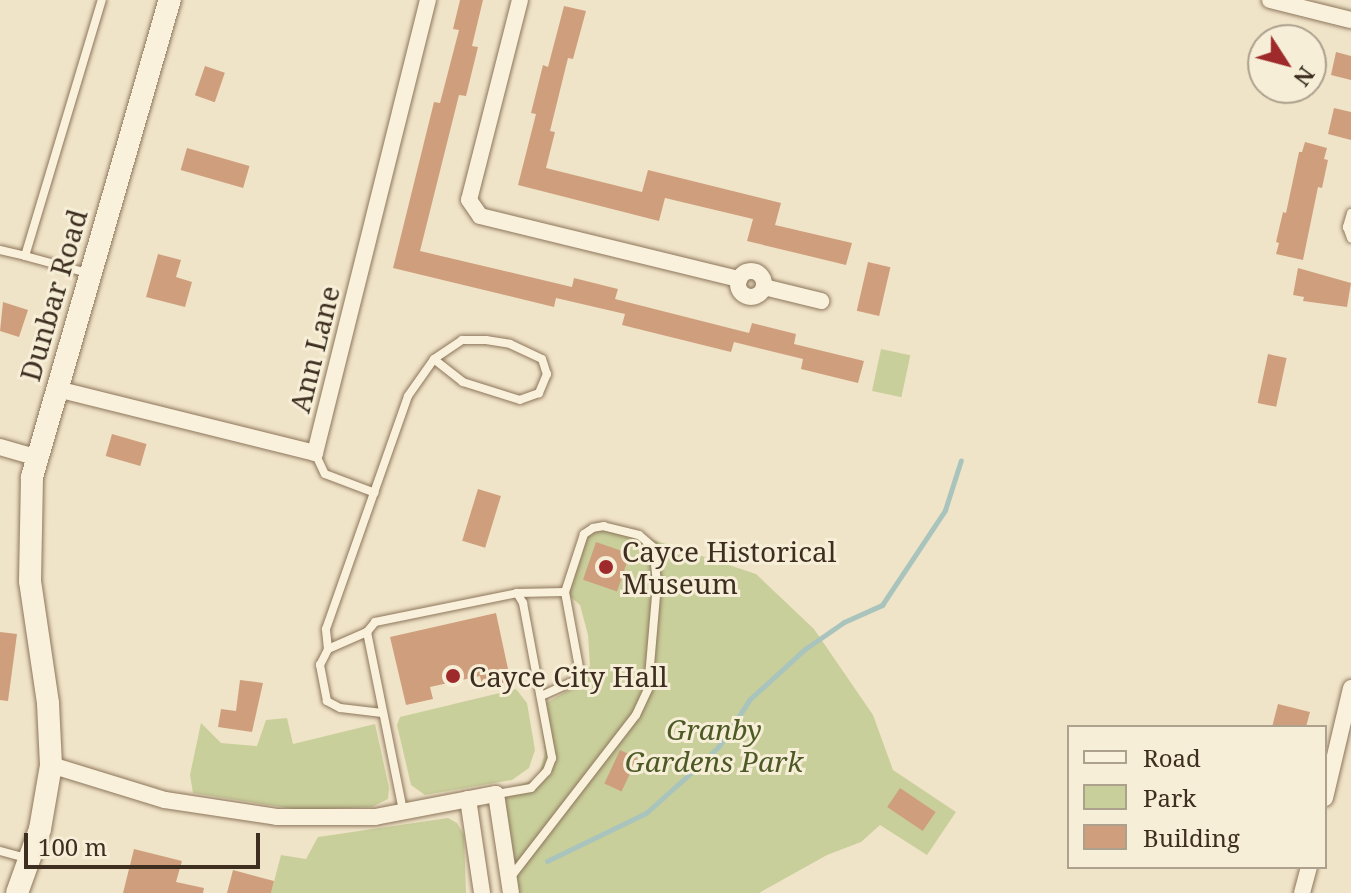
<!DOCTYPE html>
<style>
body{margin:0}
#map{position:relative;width:1351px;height:893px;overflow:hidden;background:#f0e4c8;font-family:"Noto Serif",serif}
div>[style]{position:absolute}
.green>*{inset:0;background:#c9cf9b;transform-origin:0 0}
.stream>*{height:5px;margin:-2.5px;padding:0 2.5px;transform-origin:2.5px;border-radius:2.5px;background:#a9c4bc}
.building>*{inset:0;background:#cf9f7d;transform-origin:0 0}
.roads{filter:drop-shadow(0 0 2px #8d765c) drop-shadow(0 0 2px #8d765c)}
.lane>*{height:8px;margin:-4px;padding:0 4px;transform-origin:4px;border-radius:4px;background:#faf1dc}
.street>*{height:16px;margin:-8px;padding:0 8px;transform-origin:8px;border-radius:8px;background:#faf1dc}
.street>.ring{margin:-8px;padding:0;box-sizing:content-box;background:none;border:16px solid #faf1dc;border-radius:50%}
.secondary>*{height:22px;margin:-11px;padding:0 11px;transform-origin:11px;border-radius:11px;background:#faf1dc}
.dots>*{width:22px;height:22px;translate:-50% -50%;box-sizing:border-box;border:4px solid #f7eed8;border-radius:50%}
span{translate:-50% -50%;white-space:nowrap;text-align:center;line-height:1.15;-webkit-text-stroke:6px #f7eed8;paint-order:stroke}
.street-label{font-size:28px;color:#3d2e20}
.poi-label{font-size:28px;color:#3d2e20}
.left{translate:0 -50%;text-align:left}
.park-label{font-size:28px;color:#4d5a26;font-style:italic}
.legend{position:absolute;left:1067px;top:725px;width:260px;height:144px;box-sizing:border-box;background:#f7eed8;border:2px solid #ada18e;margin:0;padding:10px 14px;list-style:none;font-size:24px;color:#3d2e20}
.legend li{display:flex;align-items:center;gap:16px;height:40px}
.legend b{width:40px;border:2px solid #ada18e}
.north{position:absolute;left:1247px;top:24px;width:80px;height:80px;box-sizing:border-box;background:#f7eed8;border:2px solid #ada18e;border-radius:50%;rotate:126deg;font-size:22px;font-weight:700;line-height:32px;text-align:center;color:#3d2e20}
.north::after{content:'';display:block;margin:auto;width:28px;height:36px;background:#9e2a2b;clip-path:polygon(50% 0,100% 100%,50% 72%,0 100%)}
.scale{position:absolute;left:24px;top:833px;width:236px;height:36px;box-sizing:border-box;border:4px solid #3d2e20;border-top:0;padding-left:10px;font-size:24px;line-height:28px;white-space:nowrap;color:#3d2e20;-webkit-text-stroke:6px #f7eed8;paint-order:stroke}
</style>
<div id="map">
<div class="green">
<div style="left:881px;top:349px;width:30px;height:43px;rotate:12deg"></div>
<div style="clip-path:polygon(593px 528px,639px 535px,756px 574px,814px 629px,873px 715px,893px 770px,956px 812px,927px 855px,880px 825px,861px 842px,827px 855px,759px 893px,511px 893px,496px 794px,538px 778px,545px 753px,539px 707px,581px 683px,590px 666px,588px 635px,580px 605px,565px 592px,584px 534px)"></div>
<div style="clip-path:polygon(516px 689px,527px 703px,535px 750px,529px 768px,512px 780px,425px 795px,411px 785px,397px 725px,400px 717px)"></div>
<div style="clip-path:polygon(287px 718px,293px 744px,375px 724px,389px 788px,388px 799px,372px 807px,300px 810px,193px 793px,190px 775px,201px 723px,221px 743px,257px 746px,266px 720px)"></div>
<div style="clip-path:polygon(448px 818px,457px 823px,464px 835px,466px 893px,271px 893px,281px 855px,306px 859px,318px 837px)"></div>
</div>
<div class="stream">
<div style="left:547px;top:861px;width:110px;rotate:-25.9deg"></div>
<div style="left:646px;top:813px;width:75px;rotate:-41.8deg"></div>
<div style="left:702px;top:763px;width:24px;rotate:-45deg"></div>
<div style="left:719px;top:746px;width:56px;rotate:-56.6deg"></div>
<div style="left:750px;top:699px;width:74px;rotate:-42.3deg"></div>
<div style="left:805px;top:649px;width:47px;rotate:-34.7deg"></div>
<div style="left:844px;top:622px;width:42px;rotate:-24.1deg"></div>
<div style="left:882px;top:605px;width:114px;rotate:-56.4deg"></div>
<div style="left:945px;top:510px;width:52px;rotate:-72.3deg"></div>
</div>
<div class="building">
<div style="clip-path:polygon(460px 0,483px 0,472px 46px,478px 47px,466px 96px,459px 95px,420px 251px,572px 287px,574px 278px,618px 289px,615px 299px,749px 333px,752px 323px,796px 334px,794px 344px,864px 361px,858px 383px,801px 369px,803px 359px,734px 342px,731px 352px,622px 325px,625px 314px,556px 298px,554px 307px,393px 268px,434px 102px,440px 103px,459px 30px,453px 29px)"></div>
<div style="clip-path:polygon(564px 6px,586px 11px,573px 59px,568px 58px,550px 131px,555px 132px,546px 168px,642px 192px,648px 170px,781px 203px,775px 225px,852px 243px,846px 265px,747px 241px,753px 219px,665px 198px,659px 221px,518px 185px,536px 114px,531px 113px,543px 65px,548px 67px)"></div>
<div style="clip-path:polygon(1336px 52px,1351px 56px,1351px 80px,1331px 75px)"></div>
<div style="left:205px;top:66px;width:21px;height:31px;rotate:19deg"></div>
<div style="clip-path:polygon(1334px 108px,1351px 112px,1351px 140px,1328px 134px)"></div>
<div style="clip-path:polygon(1305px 142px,1327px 148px,1324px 159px,1328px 160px,1322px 188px,1318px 187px,1303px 260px,1276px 254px,1279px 243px,1276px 242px,1283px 212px,1286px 213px,1299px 152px,1302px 152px)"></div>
<div style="left:187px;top:148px;width:65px;height:23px;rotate:16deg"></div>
<div style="clip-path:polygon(158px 254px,181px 260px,176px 277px,192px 282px,185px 307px,146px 297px)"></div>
<div style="left:868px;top:262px;width:23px;height:50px;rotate:13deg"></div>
<div style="clip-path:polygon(1298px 268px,1351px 283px,1347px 307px,1303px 301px,1304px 297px,1293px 295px)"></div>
<div style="clip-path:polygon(3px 302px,28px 310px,19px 337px,0 331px)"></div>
<div style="left:1268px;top:354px;width:19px;height:50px;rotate:12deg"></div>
<div style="left:112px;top:434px;width:36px;height:23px;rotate:16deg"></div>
<div style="left:478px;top:489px;width:24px;height:54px;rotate:17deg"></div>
<div style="left:596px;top:542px;width:36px;height:40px;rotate:19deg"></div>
<div style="clip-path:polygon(496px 613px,511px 683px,483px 689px,480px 676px,430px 687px,433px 699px,406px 705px,390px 637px)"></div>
<div style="clip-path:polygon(0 632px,17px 634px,8px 701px,0 700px)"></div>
<div style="clip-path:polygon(240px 680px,263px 683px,252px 732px,218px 727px,221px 709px,236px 711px)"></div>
<div style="clip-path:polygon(1278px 704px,1310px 712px,1306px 727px,1272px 727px)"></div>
<div style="left:620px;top:750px;width:19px;height:37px;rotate:25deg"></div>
<div style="left:900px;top:788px;width:43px;height:23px;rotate:34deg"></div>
<div style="clip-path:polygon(134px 849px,182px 861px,176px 882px,204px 888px,203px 893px,123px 893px)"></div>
<div style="clip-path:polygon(233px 870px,274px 881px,271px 893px,227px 893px)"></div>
</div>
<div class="roads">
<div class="lane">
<div style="left:1351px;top:213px;width:15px;rotate:106deg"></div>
<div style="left:1347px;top:227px;width:12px;rotate:70deg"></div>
<div style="left:0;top:250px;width:26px;rotate:13deg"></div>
<div style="left:91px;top:274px;width:68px;rotate:-164.7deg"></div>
<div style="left:25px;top:256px;width:267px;rotate:-73.3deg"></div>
<div style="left:315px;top:453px;width:23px;rotate:65deg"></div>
<div style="left:325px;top:474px;width:53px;rotate:20.8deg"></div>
<div style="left:517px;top:593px;width:48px;rotate:-1.2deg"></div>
<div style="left:565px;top:592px;width:87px;rotate:79.5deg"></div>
<div style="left:581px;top:678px;width:44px;rotate:155.8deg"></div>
<div style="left:367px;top:632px;width:183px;rotate:78.6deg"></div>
<div style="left:328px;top:649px;width:20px;rotate:-96deg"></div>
<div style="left:326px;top:629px;width:247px;rotate:-70.6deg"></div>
<div style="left:408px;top:396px;width:45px;rotate:-54.9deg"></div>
<div style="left:434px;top:359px;width:34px;rotate:-34deg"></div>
<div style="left:462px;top:340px;width:24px"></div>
<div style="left:486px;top:340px;width:24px;rotate:9deg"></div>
<div style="left:510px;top:344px;width:35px;rotate:25deg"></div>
<div style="left:542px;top:359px;width:16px;rotate:72deg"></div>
<div style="left:547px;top:374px;width:21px;rotate:113deg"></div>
<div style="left:539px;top:393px;width:20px;rotate:160deg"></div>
<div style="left:520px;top:400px;width:60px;rotate:-162.5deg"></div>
<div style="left:463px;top:382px;width:37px;rotate:-142deg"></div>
<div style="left:382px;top:713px;width:42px;rotate:-173.2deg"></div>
<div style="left:340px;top:708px;width:15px;rotate:-152deg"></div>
<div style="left:327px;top:701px;width:37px;rotate:-101deg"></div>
<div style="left:320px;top:665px;width:18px;rotate:-63deg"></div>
<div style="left:328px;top:649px;width:43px;rotate:-23.6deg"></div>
<div style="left:367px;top:632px;width:13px;rotate:-51deg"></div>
<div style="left:375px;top:622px;width:145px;rotate:-11.5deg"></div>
<div style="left:517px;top:593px;width:12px;rotate:59deg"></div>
<div style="left:523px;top:603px;width:158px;rotate:79.4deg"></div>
<div style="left:552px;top:758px;width:14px;rotate:111deg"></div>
<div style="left:547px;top:771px;width:23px;rotate:133deg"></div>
<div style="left:531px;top:788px;width:36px;rotate:170deg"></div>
<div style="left:0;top:851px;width:27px;rotate:15deg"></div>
<div style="left:510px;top:878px;width:206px;rotate:-52.3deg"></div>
<div style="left:636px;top:715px;width:29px;rotate:-65deg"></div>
<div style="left:648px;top:689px;width:106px;rotate:-85.1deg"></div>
<div style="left:657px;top:583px;width:36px;rotate:-96deg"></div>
<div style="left:653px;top:547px;width:18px;rotate:-139deg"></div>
<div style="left:639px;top:535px;width:36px;rotate:-166deg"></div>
<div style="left:604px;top:526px;width:11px;rotate:170deg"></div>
<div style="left:593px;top:528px;width:11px;rotate:146deg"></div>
<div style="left:584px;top:534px;width:61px;rotate:108.1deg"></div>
</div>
<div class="street">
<div style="left:520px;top:0;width:206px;rotate:104.3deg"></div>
<div style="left:469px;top:200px;width:19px;rotate:55deg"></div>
<div style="left:480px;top:216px;width:267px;rotate:13.7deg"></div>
<div style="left:1270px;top:0;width:83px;rotate:13.9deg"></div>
<div class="ring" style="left:738px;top:271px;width:10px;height:10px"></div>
<div style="left:764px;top:287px;width:59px;rotate:13.8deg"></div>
<div style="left:57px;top:389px;width:266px;rotate:13.9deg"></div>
<div style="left:315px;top:453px;width:467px;rotate:-76deg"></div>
<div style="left:0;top:447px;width:37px;rotate:16deg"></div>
<div style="left:51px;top:765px;width:119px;rotate:17.1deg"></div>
<div style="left:165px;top:800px;width:113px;rotate:8.6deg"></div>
<div style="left:277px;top:817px;width:98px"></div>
<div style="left:375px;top:817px;width:123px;rotate:-10.8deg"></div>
<div style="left:496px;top:794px;width:100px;rotate:81.4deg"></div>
<div style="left:1325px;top:798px;width:113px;rotate:-76.7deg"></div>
<div style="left:468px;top:799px;width:95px;rotate:81.5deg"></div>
<div style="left:1302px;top:893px;width:27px;rotate:-75deg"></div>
</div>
<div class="secondary">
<div style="left:17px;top:893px;width:68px;rotate:-70.2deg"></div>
<div style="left:40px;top:829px;width:65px;rotate:-80.2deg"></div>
<div style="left:51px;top:765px;width:62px;rotate:-92.8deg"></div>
<div style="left:48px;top:703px;width:123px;rotate:-98.4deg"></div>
<div style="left:30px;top:581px;width:104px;rotate:-88.9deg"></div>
<div style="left:32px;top:477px;width:497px;rotate:-73.9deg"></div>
</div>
</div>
<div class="dots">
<div style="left:606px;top:567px;background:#9e2a2b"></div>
<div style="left:453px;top:676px;background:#9e2a2b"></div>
</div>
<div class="street-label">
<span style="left:53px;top:295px;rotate:-74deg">Dunbar Road</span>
<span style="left:314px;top:349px;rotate:-76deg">Ann Lane</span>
</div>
<div class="poi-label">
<span class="left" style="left:622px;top:567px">Cayce Historical<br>Museum</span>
<span class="left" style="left:469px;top:676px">Cayce City Hall</span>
</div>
<div class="park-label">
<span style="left:714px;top:745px">Granby<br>Gardens Park</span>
</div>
<ul class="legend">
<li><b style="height:10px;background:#faf1dc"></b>Road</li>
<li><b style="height:22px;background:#c9cf9b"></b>Park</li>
<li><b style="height:22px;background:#cf9f7d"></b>Building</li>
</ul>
<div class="north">N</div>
<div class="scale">100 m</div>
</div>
